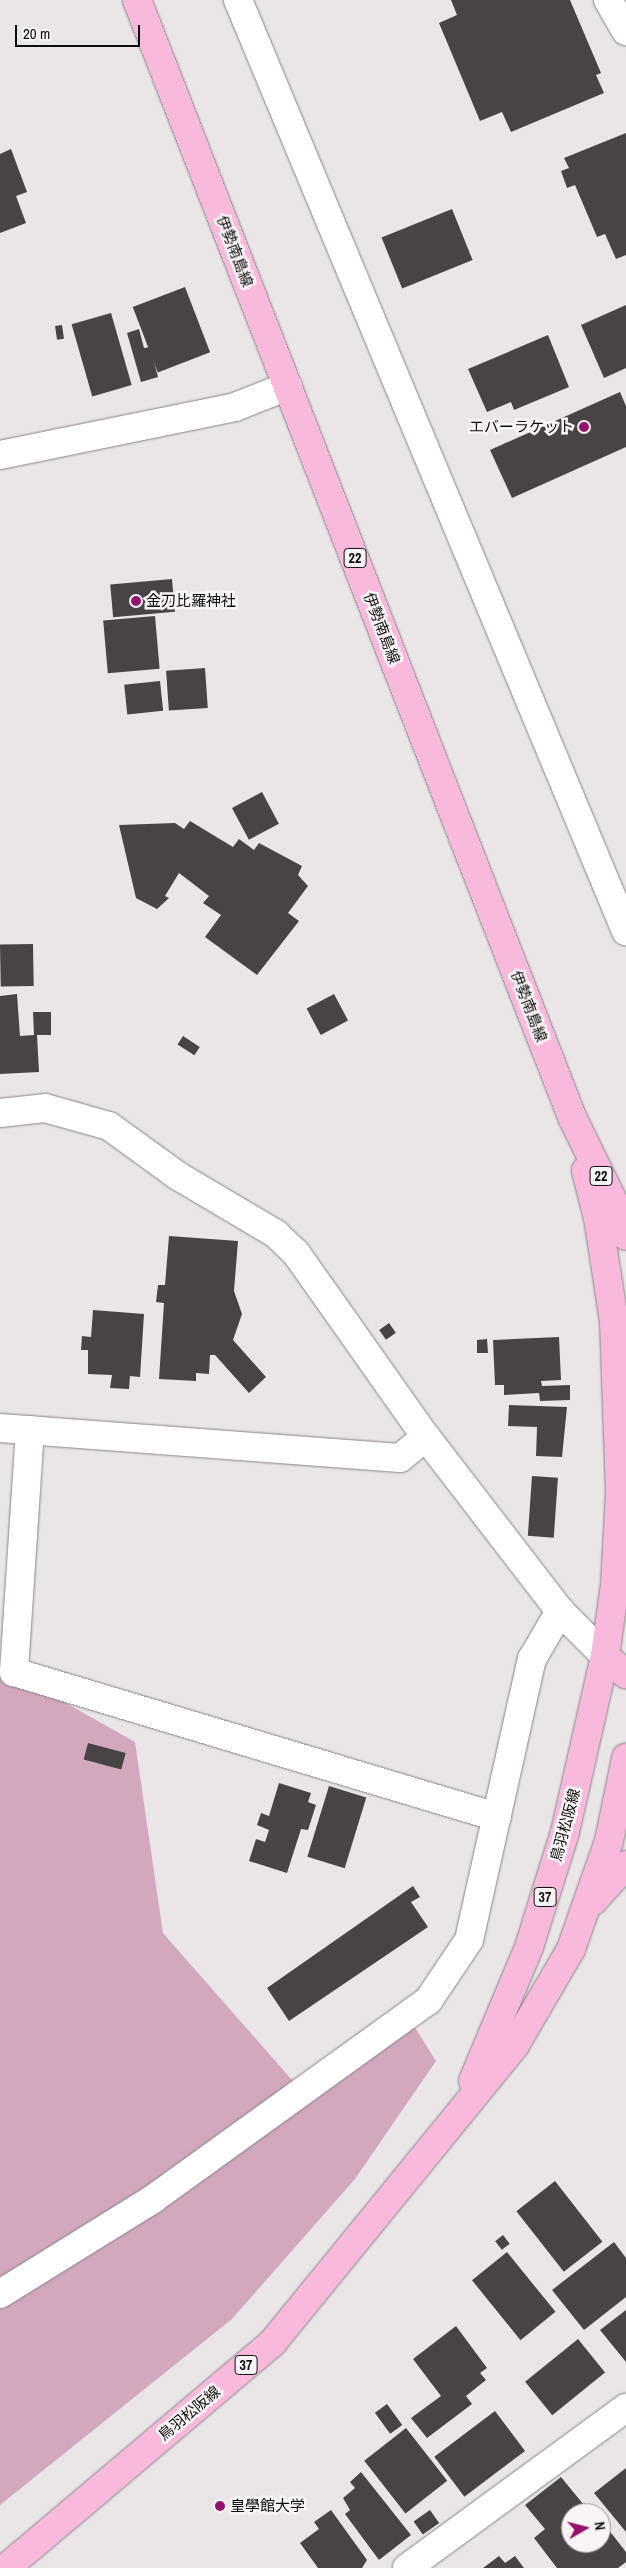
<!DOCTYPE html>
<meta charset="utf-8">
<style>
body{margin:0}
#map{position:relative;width:626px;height:2568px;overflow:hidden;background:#eae6e8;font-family:"Archivo Narrow","Noto Sans JP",sans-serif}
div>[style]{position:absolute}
.forest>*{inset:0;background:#d3a8be}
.building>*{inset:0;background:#484446;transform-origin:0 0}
.roads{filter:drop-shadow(0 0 1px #888386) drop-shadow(0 0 1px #888386)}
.minor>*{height:28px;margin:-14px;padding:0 14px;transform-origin:14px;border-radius:14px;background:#fff}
.major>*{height:28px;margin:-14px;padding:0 14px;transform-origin:14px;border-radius:14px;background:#f8b9dd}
.dots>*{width:14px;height:14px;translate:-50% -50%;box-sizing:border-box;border:2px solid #f8f3f5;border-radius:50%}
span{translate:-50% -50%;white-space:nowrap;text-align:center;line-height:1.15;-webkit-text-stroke:5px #f8f3f5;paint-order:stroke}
.shield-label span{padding:1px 4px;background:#f8f3f5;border:1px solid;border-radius:4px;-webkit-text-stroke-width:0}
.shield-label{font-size:14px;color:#0e0d0d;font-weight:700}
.street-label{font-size:15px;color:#0e0d0d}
.poi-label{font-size:15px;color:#0e0d0d}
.right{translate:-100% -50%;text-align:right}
.left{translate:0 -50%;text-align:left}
.north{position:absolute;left:561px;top:2503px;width:50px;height:50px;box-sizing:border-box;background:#f8f3f5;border:1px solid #9a9798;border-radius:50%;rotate:82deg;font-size:14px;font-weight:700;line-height:20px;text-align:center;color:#0e0d0d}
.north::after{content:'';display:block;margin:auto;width:18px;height:22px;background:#94126b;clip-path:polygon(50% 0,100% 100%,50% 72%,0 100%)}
.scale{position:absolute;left:15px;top:25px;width:125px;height:22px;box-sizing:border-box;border:2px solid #0e0d0d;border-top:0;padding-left:6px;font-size:15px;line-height:18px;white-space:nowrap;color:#0e0d0d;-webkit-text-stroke:4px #f8f3f5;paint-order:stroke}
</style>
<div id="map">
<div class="forest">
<div style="clip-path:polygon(0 1673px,41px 1689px,135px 1742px,163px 1933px,299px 2088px,404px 2010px,436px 2061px,355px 2179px,232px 2319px,0 2505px)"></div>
</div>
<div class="building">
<div style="clip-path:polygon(451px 0,570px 0,601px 73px,596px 75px,604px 93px,511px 132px,502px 112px,480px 121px,439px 23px,457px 15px)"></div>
<div style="clip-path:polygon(626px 133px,626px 255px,616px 259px,605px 234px,597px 237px,575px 185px,567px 188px,561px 171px,569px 168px,564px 158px)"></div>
<div style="clip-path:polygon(11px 149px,27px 192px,16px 196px,26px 223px,0 233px,0 154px)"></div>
<div style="left:452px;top:209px;width:55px;height:76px;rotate:68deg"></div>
<div style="left:185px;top:287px;width:70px;height:56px;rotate:69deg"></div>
<div style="clip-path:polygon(626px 305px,626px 368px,604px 378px,581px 325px)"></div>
<div style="left:111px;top:313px;width:75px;height:41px;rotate:74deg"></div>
<div style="left:62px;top:325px;width:14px;height:7px;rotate:82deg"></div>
<div style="clip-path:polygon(139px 329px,144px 348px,150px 347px,158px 377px,141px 382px,127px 333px)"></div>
<div style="clip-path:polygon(548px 335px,569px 387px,514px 410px,511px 402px,487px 412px,468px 369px)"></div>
<div style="clip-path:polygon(620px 392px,626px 406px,626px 447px,512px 498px,490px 450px)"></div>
<div style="left:172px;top:579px;width:33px;height:62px;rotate:85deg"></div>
<div style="left:155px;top:616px;width:53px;height:52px;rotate:85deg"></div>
<div style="left:205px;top:668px;width:40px;height:39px;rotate:86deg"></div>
<div style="left:160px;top:681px;width:30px;height:36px;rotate:84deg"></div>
<div style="left:262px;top:792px;width:36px;height:34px;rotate:62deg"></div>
<div style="clip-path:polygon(190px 821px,233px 847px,239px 839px,254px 850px,259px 843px,302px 866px,298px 875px,308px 886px,288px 913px,299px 921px,257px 975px,205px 937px,221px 915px,203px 903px,209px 896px,179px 873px,165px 896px,169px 898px,157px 909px,136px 898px,119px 825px,175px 823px,184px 829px)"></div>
<div style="left:33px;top:944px;width:42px;height:33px;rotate:89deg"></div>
<div style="clip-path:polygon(17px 994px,20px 1036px,34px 1035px,33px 1012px,51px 1012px,51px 1035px,37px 1035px,39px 1072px,0 1074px,0 996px)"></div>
<div style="left:334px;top:994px;width:30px;height:31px;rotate:62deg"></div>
<div style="left:183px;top:1036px;width:20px;height:10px;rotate:33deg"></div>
<div style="clip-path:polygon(169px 1236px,238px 1241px,234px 1291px,242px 1314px,233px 1340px,266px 1377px,249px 1393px,215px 1355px,210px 1355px,209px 1374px,196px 1373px,196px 1381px,159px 1379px,164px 1303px,156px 1302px,158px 1285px,165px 1285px)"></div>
<div style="clip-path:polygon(93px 1310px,144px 1314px,140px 1377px,130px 1376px,129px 1389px,110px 1388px,112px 1375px,88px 1374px,88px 1350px,81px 1350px,82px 1336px,91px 1337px)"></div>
<div style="left:389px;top:1323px;width:12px;height:12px;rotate:55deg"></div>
<div style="clip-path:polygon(559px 1337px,561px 1380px,541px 1381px,542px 1386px,570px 1385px,570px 1400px,540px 1401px,539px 1393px,504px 1395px,504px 1385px,495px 1385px,493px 1340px)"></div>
<div style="clip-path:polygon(487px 1339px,488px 1353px,477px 1353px,477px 1340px)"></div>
<div style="clip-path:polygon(509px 1405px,567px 1407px,562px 1457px,536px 1456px,537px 1427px,508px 1426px)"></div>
<div style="left:532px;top:1476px;width:26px;height:60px;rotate:4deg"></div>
<div style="left:88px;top:1743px;width:39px;height:17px;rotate:15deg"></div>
<div style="clip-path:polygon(279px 1783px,311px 1793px,308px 1802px,316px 1805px,308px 1830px,301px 1829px,287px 1873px,249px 1861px,256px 1839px,265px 1842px,269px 1830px,257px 1825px,261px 1813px,269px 1816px)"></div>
<div style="left:329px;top:1786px;width:39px;height:74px;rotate:17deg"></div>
<div style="clip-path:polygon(413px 1886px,420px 1897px,411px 1902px,428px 1927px,289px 2021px,267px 1988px)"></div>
<div style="left:555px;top:2181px;width:77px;height:49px;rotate:52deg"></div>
<div style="left:503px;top:2235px;width:11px;height:10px;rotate:52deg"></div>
<div style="clip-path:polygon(614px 2242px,626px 2258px,626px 2297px,584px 2330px,552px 2290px)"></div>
<div style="left:507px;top:2252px;width:77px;height:45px;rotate:51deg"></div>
<div style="clip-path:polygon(626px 2310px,626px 2362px,600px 2330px)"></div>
<div style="clip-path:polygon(456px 2326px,487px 2368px,480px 2373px,486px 2380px,466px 2396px,472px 2404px,427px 2438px,411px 2418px,441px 2396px,413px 2359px)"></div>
<div style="left:578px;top:2339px;width:43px;height:68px;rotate:51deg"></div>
<div style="left:387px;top:2404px;width:26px;height:15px;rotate:54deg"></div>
<div style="left:495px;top:2411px;width:50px;height:76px;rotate:53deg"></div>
<div style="left:406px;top:2428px;width:67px;height:53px;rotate:52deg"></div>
<div style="clip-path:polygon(626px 2468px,626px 2532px,594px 2493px)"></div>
<div style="clip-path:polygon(361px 2472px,411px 2535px,379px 2560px,345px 2514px,350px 2510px,343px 2498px,355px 2488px,350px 2482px)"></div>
<div style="clip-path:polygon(561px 2477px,588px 2510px,591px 2508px,596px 2513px,571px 2513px,571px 2543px,601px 2543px,601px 2520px,626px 2552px,626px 2562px,618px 2568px,557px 2568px,534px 2538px,545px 2529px,525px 2505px)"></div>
<div style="clip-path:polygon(331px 2510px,367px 2560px,362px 2568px,318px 2568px,300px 2543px,319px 2529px,314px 2522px)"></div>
<div style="left:430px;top:2510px;width:16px;height:20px;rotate:55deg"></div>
<div style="clip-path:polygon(499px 2556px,505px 2563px,515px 2556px,524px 2568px,483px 2568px)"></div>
</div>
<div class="roads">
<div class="minor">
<div style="left:238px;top:0;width:1009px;rotate:67.38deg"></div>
<div style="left:608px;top:0;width:36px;rotate:60deg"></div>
<div style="left:0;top:455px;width:240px;rotate:-11.5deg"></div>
<div style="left:235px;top:407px;width:57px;rotate:-21.6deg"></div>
<div style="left:0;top:1113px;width:45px;rotate:-6.3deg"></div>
<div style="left:45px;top:1108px;width:66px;rotate:15.7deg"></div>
<div style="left:109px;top:1126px;width:85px;rotate:35.9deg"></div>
<div style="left:178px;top:1176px;width:114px;rotate:30.6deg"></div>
<div style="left:276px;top:1234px;width:28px;rotate:44deg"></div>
<div style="left:296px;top:1253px;width:225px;rotate:54.8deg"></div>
<div style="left:0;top:1428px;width:401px;rotate:4.3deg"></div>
<div style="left:400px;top:1458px;width:33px;rotate:-39deg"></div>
<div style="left:426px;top:1437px;width:220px;rotate:52.4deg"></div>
<div style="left:560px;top:1611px;width:64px;rotate:45deg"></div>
<div style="left:30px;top:1430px;width:243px;rotate:93.8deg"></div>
<div style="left:14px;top:1672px;width:504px;rotate:16.71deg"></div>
<div style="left:0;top:2294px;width:180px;rotate:-31.8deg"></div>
<div style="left:153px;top:2199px;width:339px;rotate:-35.8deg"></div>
<div style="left:428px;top:2001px;width:73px;rotate:-56.1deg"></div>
<div style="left:469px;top:1940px;width:288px;rotate:-77.4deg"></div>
<div style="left:532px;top:1659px;width:56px;rotate:-59.7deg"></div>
<div style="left:407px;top:2568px;width:271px;rotate:-36.2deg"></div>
</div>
<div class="major">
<div style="left:137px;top:0;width:1199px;rotate:68.72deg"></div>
<div style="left:572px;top:1117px;width:105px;rotate:63.9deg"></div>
<div style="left:618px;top:1211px;width:26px;rotate:72deg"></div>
<div style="left:605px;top:1656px;width:28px;rotate:41deg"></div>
<div style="left:593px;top:1901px;width:49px;rotate:-47.5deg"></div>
<div style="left:473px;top:2081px;width:145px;rotate:-67.3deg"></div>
<div style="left:529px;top:1947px;width:121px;rotate:-72.6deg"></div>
<div style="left:565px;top:1832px;width:180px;rotate:-77.2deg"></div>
<div style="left:605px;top:1656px;width:72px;rotate:-82deg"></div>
<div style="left:615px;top:1585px;width:92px;rotate:-86.9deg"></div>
<div style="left:620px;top:1493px;width:172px;rotate:-92deg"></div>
<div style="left:614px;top:1321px;width:104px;rotate:-98.8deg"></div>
<div style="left:598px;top:1218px;width:49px;rotate:-104.3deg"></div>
<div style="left:6px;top:2568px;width:350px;rotate:-40.2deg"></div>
<div style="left:273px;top:2342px;width:383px;rotate:-50.8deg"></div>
<div style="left:515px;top:2045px;width:111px;rotate:-59.7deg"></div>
<div style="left:571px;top:1949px;width:114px;rotate:-70.6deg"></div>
<div style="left:609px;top:1841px;width:85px;rotate:-78.4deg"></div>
</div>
</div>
<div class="dots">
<div style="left:584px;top:427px;background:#94126b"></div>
<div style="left:136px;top:601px;background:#94126b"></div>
<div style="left:220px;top:2506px;background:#94126b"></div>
</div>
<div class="shield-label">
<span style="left:355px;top:558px">22</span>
<span style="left:601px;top:1176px">22</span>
<span style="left:545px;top:1897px">37</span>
<span style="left:246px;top:2365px">37</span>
</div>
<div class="street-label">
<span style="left:235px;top:251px;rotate:69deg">伊勢南島線</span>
<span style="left:382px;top:628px;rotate:69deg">伊勢南島線</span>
<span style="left:529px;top:1006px;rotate:69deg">伊勢南島線</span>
<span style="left:565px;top:1825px;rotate:-75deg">鳥羽松阪線</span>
<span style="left:189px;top:2413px;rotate:-40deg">鳥羽松阪線</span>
</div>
<div class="poi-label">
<span class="right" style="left:574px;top:427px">エバーラケット</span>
<span class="left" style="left:146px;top:601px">金刀比羅神社</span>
<span class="left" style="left:230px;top:2506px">皇學館大学</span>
</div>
<div class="north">N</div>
<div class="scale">20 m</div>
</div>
